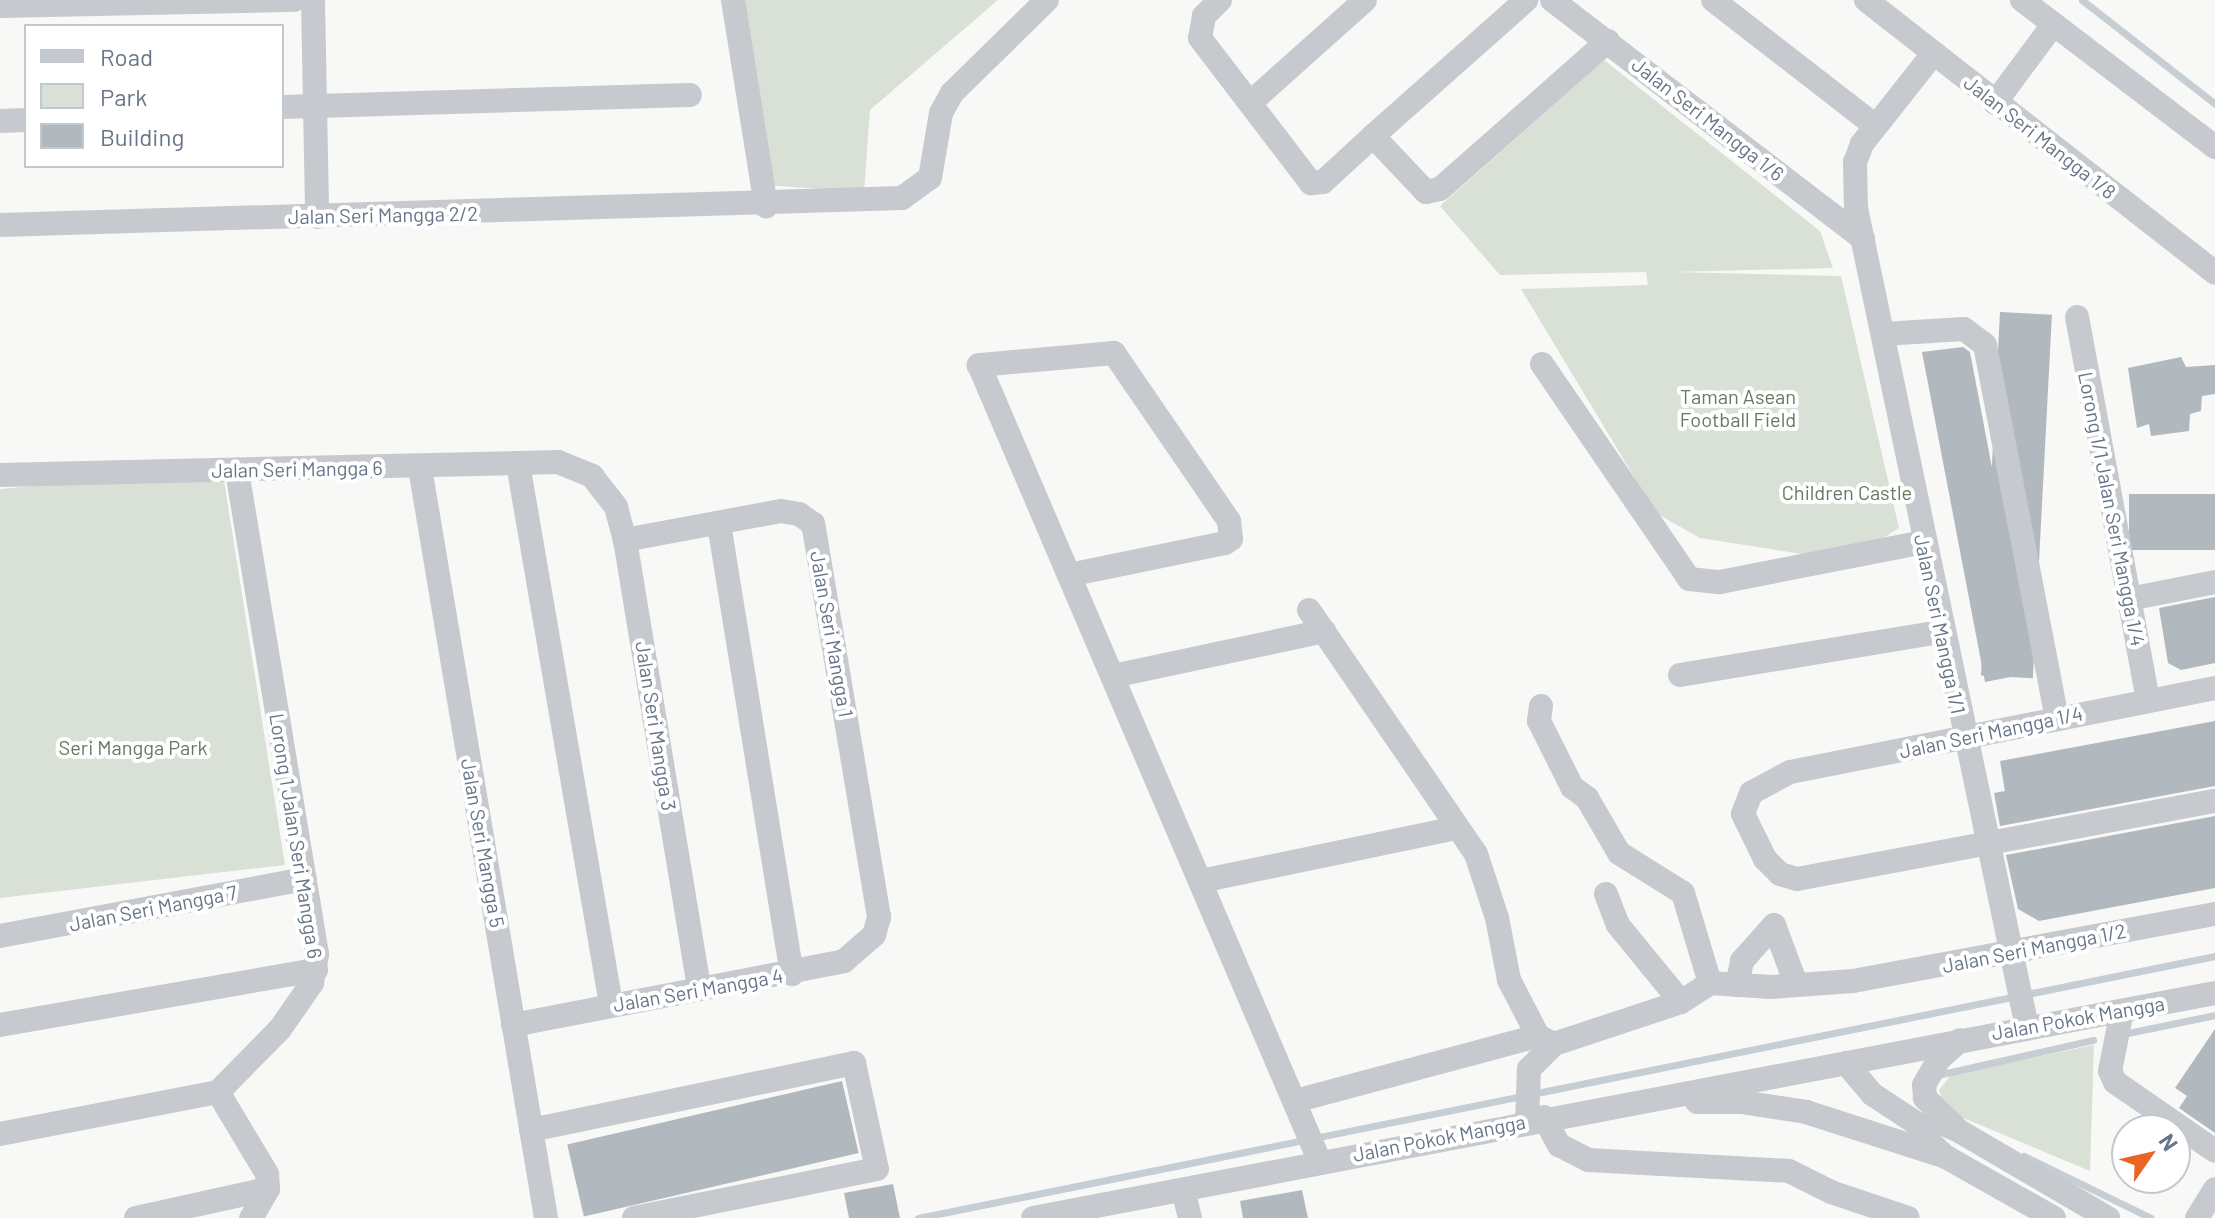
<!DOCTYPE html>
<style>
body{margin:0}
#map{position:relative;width:2215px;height:1218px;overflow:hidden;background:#f8f8f6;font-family:Barlow,sans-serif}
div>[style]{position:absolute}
.green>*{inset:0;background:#d9e1d6}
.stream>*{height:7px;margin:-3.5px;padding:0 3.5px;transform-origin:3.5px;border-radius:3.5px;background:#c6cdd3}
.building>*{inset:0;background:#b1b8be;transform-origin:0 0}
.minor>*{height:24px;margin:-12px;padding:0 12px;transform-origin:12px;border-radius:12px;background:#c6c9cd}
span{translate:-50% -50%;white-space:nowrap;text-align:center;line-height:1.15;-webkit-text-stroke:8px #fff;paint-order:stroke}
.street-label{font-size:20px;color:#667688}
.park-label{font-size:20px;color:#647a61}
.legend{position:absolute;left:24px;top:24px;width:260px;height:144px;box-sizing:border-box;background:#fff;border:2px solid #c2c8cf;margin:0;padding:10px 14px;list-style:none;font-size:24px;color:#667688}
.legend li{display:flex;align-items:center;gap:16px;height:40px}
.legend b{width:40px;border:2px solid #c2c8cf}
.north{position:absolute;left:2111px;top:1114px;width:80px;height:80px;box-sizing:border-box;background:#fff;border:2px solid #c2c8cf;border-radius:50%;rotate:56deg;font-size:22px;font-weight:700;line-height:32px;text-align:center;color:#667688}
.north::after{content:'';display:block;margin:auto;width:28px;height:36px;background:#ea6424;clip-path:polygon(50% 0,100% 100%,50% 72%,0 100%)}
</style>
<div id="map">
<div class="green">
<div style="clip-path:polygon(723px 0,998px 0,870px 110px,864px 192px,765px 185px)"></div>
<div style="clip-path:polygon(1604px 60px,1820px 231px,1833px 268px,1673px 272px,1841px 276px,1899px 528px,1847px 561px,1700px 538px,1656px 513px,1521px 289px,1648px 285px,1646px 272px,1500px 275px,1440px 206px)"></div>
<div style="clip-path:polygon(222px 468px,285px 865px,0 898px,0 489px)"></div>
<div style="clip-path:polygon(2094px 1045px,2090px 1171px,1954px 1114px,1943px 1102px,1939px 1090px,1951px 1075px)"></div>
</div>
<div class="stream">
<div style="left:2082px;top:0;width:169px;rotate:38deg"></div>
<div style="left:2123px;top:1034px;width:94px;rotate:-11.7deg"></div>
<div style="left:1942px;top:1074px;width:155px;rotate:-12.7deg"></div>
<div style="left:2024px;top:1156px;width:141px;rotate:26deg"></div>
<div style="left:918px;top:1218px;width:1323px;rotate:-11.42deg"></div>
</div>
<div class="building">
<div style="left:2000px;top:312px;width:52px;height:364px;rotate:3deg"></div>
<div style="clip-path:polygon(1963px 347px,1970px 352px,2031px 673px,1985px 682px,1922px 352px)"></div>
<div style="clip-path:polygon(2181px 357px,2186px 367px,2215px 365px,2215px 394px,2202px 396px,2201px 411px,2190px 414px,2189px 431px,2151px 436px,2149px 424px,2137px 428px,2128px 368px)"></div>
<div style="left:2215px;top:494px;width:56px;height:86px;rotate:90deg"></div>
<div style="clip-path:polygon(2215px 597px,2215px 663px,2181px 670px,2168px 663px,2159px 608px)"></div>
<div style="clip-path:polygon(2215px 721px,2215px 786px,2000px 826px,1994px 793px,2005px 791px,2000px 761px)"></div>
<div style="clip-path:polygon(2215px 816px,2215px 888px,2039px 921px,2018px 909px,2006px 855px)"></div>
<div style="clip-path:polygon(2215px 1029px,2215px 1133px,2179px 1108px,2187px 1096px,2175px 1088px)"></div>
<div style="left:842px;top:1081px;width:74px;height:282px;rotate:77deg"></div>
<div style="clip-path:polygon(893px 1184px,900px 1218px,849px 1218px,844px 1193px)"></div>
<div style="clip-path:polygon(1302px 1190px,1308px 1218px,1243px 1218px,1240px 1201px)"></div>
</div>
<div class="minor">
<div style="left:313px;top:0;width:217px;rotate:88.9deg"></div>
<div style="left:733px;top:0;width:209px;rotate:80.9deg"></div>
<div style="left:1220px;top:0;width:23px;rotate:135deg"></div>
<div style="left:1204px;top:16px;width:22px;rotate:100deg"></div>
<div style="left:1200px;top:38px;width:183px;rotate:52.6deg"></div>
<div style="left:1311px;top:183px;width:12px;rotate:-5deg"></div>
<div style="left:1323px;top:182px;width:68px;rotate:-42.6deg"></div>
<div style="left:1373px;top:136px;width:77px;rotate:46.6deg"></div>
<div style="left:1426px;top:192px;width:14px;rotate:-12deg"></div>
<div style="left:1440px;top:189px;width:224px;rotate:-41.4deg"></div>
<div style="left:1552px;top:0;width:392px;rotate:37.5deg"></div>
<div style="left:1713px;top:0;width:204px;rotate:37.8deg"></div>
<div style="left:1866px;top:0;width:443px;rotate:38deg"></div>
<div style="left:2022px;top:0;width:243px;rotate:37.3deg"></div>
<div style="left:0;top:6px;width:294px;rotate:-1.2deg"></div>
<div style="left:1933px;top:54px;width:115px;rotate:128.3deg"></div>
<div style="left:1862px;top:144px;width:19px;rotate:111deg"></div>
<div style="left:1855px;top:162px;width:46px;rotate:88.8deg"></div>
<div style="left:1856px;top:208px;width:837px;rotate:78.21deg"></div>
<div style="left:1250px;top:103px;width:154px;rotate:-41.8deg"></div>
<div style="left:1995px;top:103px;width:97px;rotate:-53.4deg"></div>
<div style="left:282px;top:107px;width:408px;rotate:-1.7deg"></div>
<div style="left:0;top:121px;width:26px;rotate:-2deg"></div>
<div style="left:1373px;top:136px;width:205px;rotate:-41.6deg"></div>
<div style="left:0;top:225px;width:902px;rotate:-1.71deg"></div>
<div style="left:902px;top:198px;width:34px;rotate:-36deg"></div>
<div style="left:930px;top:178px;width:66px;rotate:-80.4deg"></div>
<div style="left:941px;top:113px;width:23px;rotate:-61deg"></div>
<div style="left:952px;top:93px;width:133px;rotate:-44.4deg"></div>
<div style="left:2077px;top:317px;width:390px;rotate:79.5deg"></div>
<div style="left:1883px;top:334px;width:81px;rotate:-3.5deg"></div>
<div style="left:1964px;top:329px;width:26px;rotate:37deg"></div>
<div style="left:1985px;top:345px;width:381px;rotate:79.1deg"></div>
<div style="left:1542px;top:364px;width:260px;rotate:55.6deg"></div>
<div style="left:1689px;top:579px;width:31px;rotate:6deg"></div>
<div style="left:1720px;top:582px;width:207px;rotate:-11.1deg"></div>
<div style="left:518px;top:464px;width:548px;rotate:80.23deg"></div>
<div style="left:420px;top:468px;width:761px;rotate:80.46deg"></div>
<div style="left:0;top:475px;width:558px;rotate:-1.33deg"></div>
<div style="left:558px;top:462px;width:37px;rotate:22deg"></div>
<div style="left:592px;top:476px;width:39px;rotate:52deg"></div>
<div style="left:616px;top:507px;width:34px;rotate:75deg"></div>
<div style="left:625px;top:540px;width:452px;rotate:80.6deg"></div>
<div style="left:719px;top:524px;width:456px;rotate:80.8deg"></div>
<div style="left:1069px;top:575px;width:159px;rotate:-11.6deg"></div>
<div style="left:1225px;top:543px;width:7px;rotate:-34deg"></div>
<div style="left:1231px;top:539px;width:18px;rotate:-96deg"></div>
<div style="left:1229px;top:521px;width:204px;rotate:-124.4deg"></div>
<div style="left:1114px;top:353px;width:136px;rotate:174.9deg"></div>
<div style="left:979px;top:365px;width:867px;rotate:66.84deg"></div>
<div style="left:2129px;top:599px;width:88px;rotate:-11.2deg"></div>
<div style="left:1309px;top:610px;width:296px;rotate:55.6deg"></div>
<div style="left:1476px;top:854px;width:67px;rotate:71.8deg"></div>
<div style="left:1497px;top:918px;width:63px;rotate:79deg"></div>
<div style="left:1509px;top:980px;width:63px;rotate:62.6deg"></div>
<div style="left:1538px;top:1036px;width:18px;rotate:27deg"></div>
<div style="left:1680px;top:675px;width:265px;rotate:-9.4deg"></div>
<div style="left:1113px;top:676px;width:216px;rotate:-12deg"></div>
<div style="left:2215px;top:688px;width:433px;rotate:168.8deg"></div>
<div style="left:1790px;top:772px;width:44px;rotate:151.7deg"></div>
<div style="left:1751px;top:793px;width:22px;rotate:111deg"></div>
<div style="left:1743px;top:814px;width:50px;rotate:63.9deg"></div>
<div style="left:1765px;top:859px;width:21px;rotate:45deg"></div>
<div style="left:1780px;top:874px;width:18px;rotate:16deg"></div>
<div style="left:1797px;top:879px;width:425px;rotate:-10.6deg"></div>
<div style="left:1541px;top:706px;width:15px;rotate:98deg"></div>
<div style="left:1539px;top:721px;width:74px;rotate:63.4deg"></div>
<div style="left:1572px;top:787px;width:19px;rotate:36deg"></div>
<div style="left:1587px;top:798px;width:64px;rotate:59.8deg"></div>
<div style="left:1619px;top:853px;width:75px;rotate:32deg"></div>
<div style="left:1683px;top:893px;width:94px;rotate:73.3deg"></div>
<div style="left:1201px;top:881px;width:262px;rotate:-11.7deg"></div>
<div style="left:1606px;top:894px;width:33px;rotate:69deg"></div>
<div style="left:1618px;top:925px;width:99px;rotate:50.7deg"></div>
<div style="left:0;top:936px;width:310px;rotate:-10.6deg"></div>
<div style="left:1737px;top:985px;width:25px;rotate:-78deg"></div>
<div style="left:1742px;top:961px;width:48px;rotate:-48.4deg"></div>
<div style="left:1774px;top:925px;width:63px;rotate:69.6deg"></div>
<div style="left:2122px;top:1011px;width:61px;rotate:101.3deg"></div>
<div style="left:2110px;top:1071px;width:12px;rotate:66deg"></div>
<div style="left:2115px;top:1082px;width:121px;rotate:34.6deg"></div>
<div style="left:0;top:1025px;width:321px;rotate:-9.9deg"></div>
<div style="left:513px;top:1025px;width:337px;rotate:-10.9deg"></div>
<div style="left:844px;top:961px;width:40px;rotate:-41deg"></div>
<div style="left:874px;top:935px;width:19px;rotate:-74deg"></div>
<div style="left:879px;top:917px;width:399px;rotate:-99.5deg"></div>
<div style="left:813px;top:524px;width:17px;rotate:-144deg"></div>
<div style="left:799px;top:514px;width:18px;rotate:-171deg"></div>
<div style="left:781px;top:511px;width:159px;rotate:169.5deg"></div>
<div style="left:1846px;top:1063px;width:40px;rotate:50deg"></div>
<div style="left:1872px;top:1094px;width:60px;rotate:33.4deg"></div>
<div style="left:1922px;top:1127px;width:15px;rotate:67deg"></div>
<div style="left:1928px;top:1141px;width:24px;rotate:42deg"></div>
<div style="left:1946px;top:1157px;width:124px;rotate:29.5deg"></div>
<div style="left:218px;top:1092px;width:96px;rotate:59.1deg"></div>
<div style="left:267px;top:1174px;width:15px;rotate:86deg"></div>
<div style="left:268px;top:1189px;width:34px;rotate:120deg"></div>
<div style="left:1295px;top:1101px;width:252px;rotate:-15deg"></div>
<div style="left:1697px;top:1102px;width:44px"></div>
<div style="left:1741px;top:1102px;width:66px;rotate:8.7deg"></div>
<div style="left:1806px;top:1112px;width:147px;rotate:17.8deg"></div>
<div style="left:1544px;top:1117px;width:32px;rotate:62deg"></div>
<div style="left:1559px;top:1145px;width:33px;rotate:27deg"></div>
<div style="left:1588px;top:1160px;width:201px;rotate:3.1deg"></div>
<div style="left:1789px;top:1171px;width:47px;rotate:26.6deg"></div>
<div style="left:1831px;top:1192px;width:81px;rotate:18.7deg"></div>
<div style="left:1527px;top:1121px;width:52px;rotate:-87.8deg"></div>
<div style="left:1529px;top:1069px;width:35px;rotate:-45deg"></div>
<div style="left:1554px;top:1044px;width:134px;rotate:-18.3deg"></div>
<div style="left:1681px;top:1002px;width:35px;rotate:-33deg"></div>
<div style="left:1710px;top:983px;width:61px;rotate:3.8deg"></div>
<div style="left:1771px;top:987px;width:82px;rotate:-4.2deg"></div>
<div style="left:1853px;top:981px;width:368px;rotate:-10.5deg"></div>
<div style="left:1922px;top:1127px;width:15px;rotate:-23deg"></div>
<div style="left:1936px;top:1121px;width:25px;rotate:23deg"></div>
<div style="left:1959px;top:1131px;width:173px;rotate:30.3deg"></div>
<div style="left:1955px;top:1127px;width:42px;rotate:-136deg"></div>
<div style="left:1925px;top:1098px;width:13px;rotate:-94deg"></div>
<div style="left:1924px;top:1085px;width:30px;rotate:-60deg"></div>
<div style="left:1939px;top:1059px;width:28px;rotate:-42deg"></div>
<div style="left:531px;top:1130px;width:330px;rotate:-11.7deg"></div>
<div style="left:854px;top:1063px;width:108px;rotate:77.8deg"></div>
<div style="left:877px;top:1169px;width:248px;rotate:168.6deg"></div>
<div style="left:0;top:1134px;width:222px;rotate:-10.9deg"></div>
<div style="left:218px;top:1092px;width:88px;rotate:-45.5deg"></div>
<div style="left:280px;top:1029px;width:56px;rotate:-55.2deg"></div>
<div style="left:312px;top:983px;width:29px;rotate:-80deg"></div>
<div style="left:317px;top:954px;width:491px;rotate:-99.4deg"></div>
<div style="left:1183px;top:1190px;width:29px;rotate:76deg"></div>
<div style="left:136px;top:1218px;width:135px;rotate:-12.4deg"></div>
<div style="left:1033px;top:1218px;width:1203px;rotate:-10.78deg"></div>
<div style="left:2197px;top:1218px;width:34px;rotate:-58deg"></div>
</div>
<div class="street-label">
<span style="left:1708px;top:119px;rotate:38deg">Jalan Seri Mangga 1/6</span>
<span style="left:2040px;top:137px;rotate:38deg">Jalan Seri Mangga 1/8</span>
<span style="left:383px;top:215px;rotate:-1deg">Jalan Seri Mangga 2/2</span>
<span style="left:297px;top:469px;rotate:-1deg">Jalan Seri Mangga 6</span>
<span style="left:2112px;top:509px;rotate:79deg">Lorong 1/1 Jalan Seri Mangga 1/4</span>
<span style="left:1940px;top:624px;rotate:78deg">Jalan Seri Mangga 1/1</span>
<span style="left:832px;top:634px;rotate:80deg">Jalan Seri Mangga 1</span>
<span style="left:656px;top:726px;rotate:81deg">Jalan Seri Mangga 3</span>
<span style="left:1991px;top:732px;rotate:-12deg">Jalan Seri Mangga 1/4</span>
<span style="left:296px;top:836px;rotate:81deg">Lorong 1 Jalan Seri Mangga 6</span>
<span style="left:483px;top:843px;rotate:80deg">Jalan Seri Mangga 5</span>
<span style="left:153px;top:908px;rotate:-11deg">Jalan Seri Mangga 7</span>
<span style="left:2034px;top:948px;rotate:-11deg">Jalan Seri Mangga 1/2</span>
<span style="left:698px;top:990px;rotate:-10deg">Jalan Seri Mangga 4</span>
<span style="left:2078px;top:1018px;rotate:-10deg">Jalan Pokok Mangga</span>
<span style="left:1439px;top:1138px;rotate:-11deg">Jalan Pokok Mangga</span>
</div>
<div class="park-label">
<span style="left:1738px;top:408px">Taman Asean<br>Football Field</span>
<span style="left:1847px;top:492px">Children Castle</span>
<span style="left:133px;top:747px">Seri Mangga Park</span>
</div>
<ul class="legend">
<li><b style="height:10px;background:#c6c9cd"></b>Road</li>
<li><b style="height:22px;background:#d9e1d6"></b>Park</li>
<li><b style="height:22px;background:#b1b8be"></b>Building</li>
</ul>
<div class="north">N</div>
</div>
